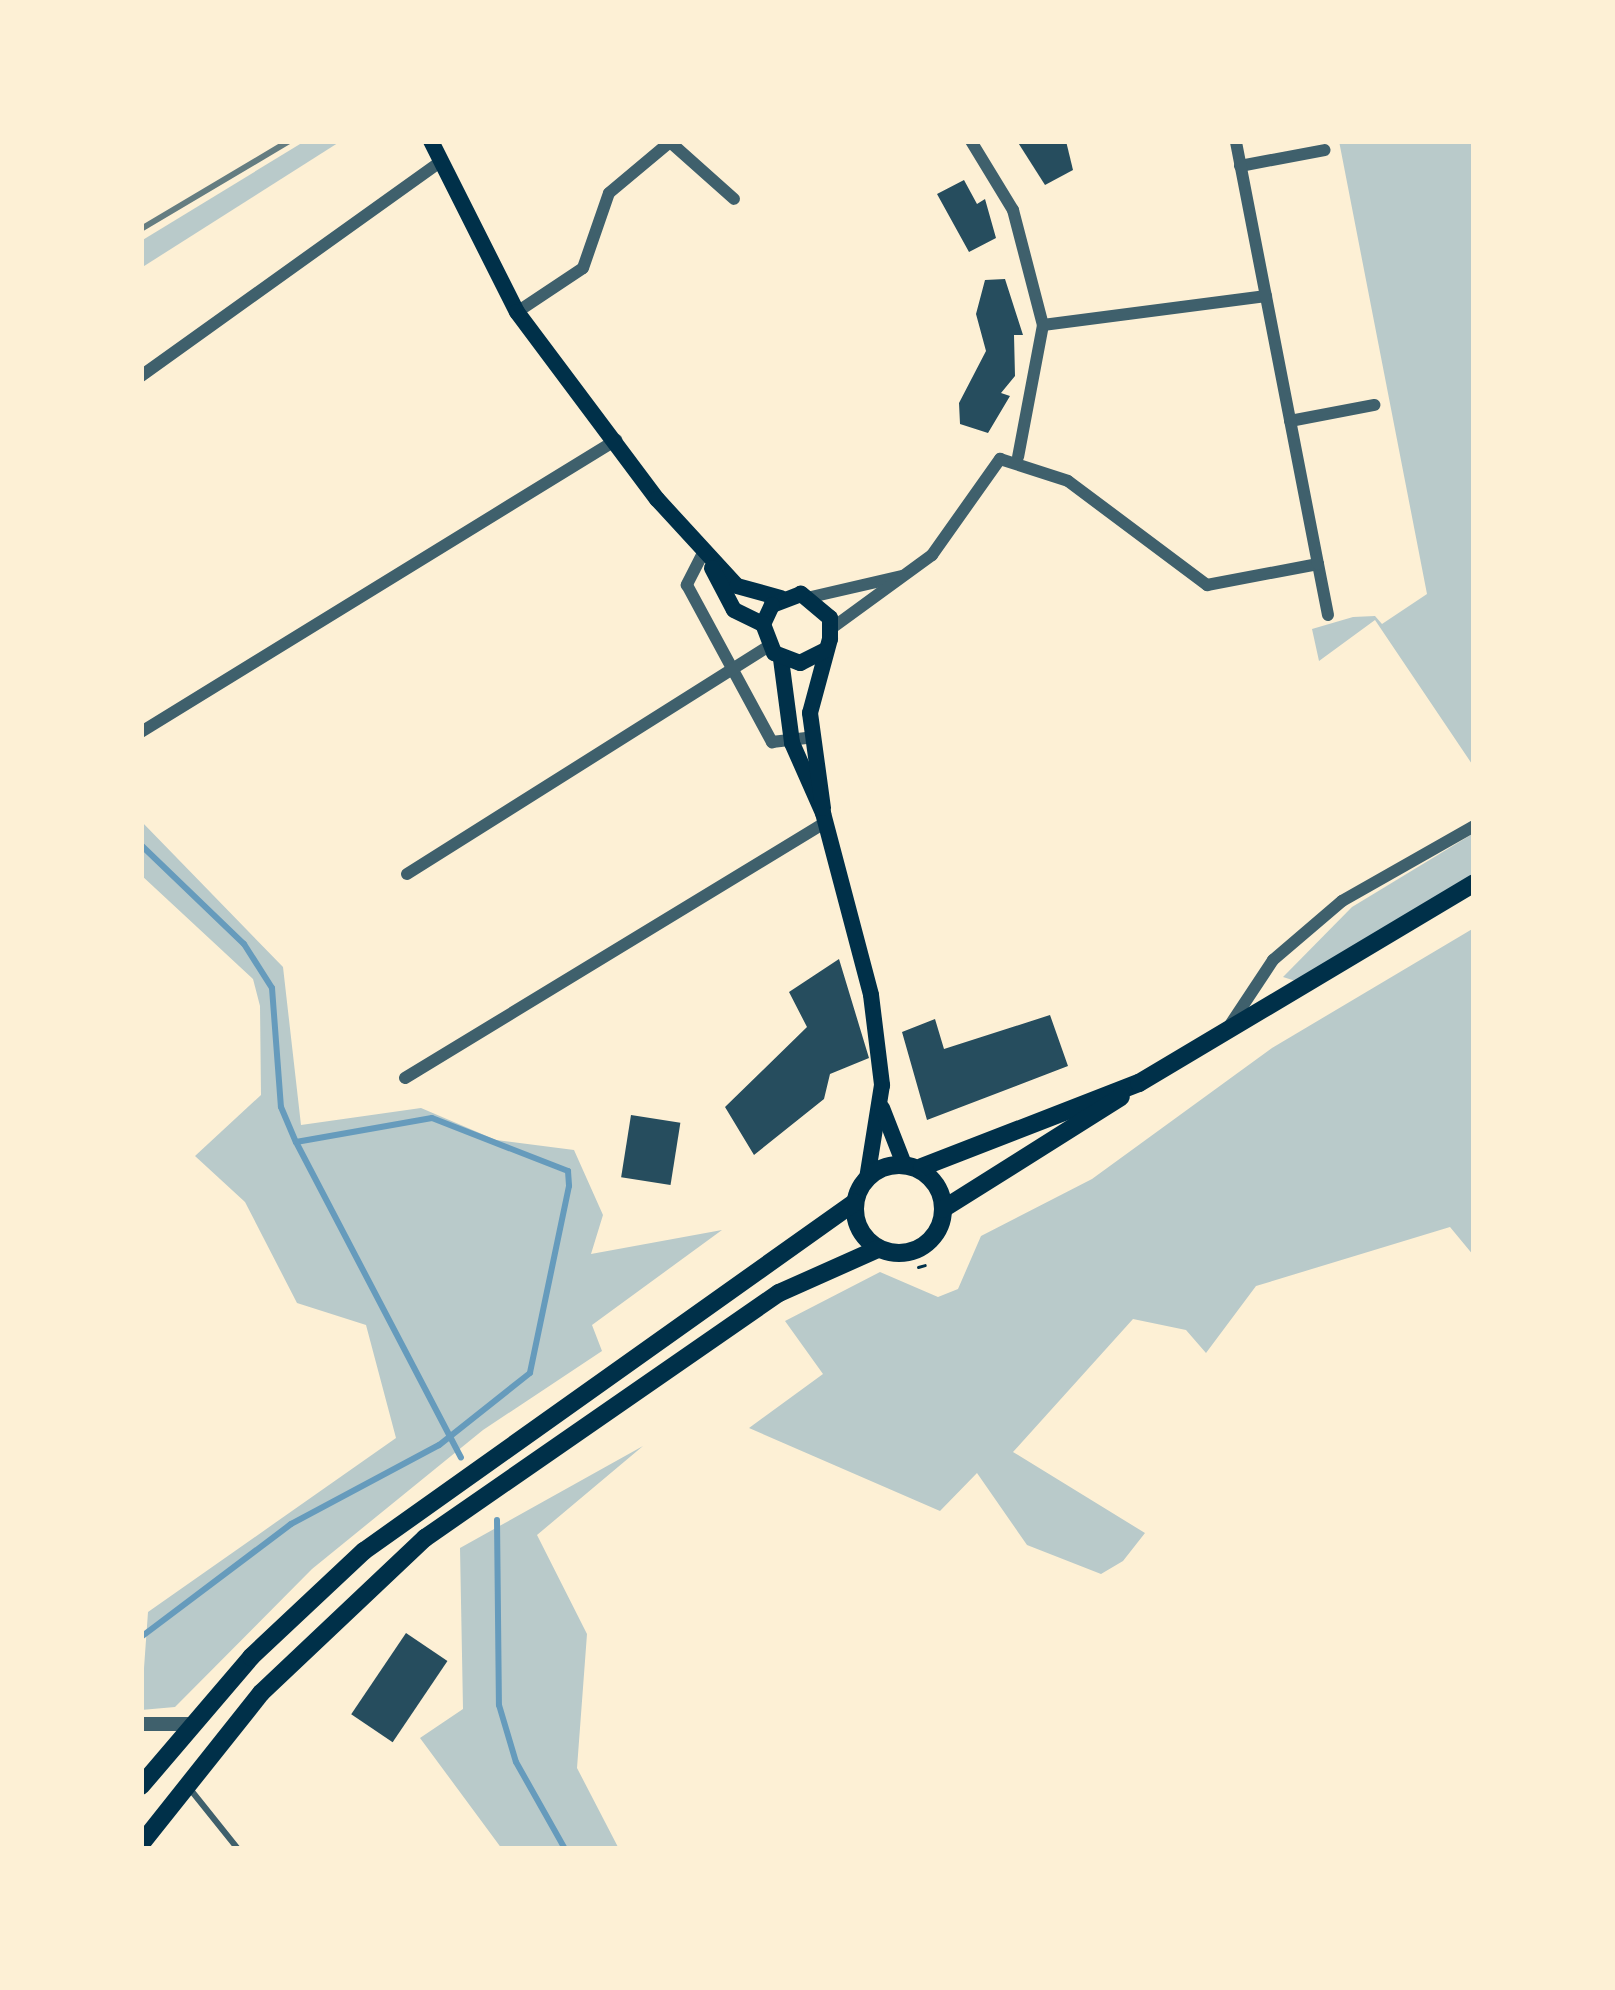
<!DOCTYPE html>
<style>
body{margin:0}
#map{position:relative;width:1615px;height:1990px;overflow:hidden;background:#fdf0d5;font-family:Inter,sans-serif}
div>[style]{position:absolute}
.green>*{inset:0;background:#b9caca}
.stream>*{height:6px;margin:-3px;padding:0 3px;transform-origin:3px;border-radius:3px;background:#669bbc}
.building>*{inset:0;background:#264d5e;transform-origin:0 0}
.path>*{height:3px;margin:-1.5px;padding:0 1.5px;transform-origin:1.5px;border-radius:1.5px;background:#003049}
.service>*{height:6px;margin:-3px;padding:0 3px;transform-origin:3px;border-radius:3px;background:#3f606c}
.minor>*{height:12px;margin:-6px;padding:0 6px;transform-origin:6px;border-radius:6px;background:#3f606c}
.tertiary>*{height:14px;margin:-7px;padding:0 7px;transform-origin:7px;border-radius:7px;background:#3f606c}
.secondary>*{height:16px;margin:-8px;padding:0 8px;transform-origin:8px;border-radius:8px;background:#003049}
.primary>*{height:18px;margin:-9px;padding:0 9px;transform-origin:9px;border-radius:9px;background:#003049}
.primary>.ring{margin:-9px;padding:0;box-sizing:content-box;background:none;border:18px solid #003049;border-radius:50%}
.rail>*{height:6px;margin:-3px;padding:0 3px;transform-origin:3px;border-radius:3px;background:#657d81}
span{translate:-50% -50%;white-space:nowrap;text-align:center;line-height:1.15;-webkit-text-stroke:9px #fdf0d5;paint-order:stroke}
.frame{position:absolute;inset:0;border:144px solid #fdf0d5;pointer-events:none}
</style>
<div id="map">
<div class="green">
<div style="clip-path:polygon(305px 141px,341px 141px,141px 268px,141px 241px)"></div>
<div style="clip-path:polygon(1339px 141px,1474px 141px,1474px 767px,1375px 620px,1319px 661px,1312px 629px,1353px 617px,1375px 616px,1382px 624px,1427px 594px)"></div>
<div style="clip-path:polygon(141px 821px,283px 967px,301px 1125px,421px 1108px,496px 1140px,574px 1150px,603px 1215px,591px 1254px,722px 1230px,592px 1325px,602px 1351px,483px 1430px,312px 1569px,175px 1707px,141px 1710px,148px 1612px,396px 1438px,366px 1325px,297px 1303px,245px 1202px,195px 1156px,261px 1095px,260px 1006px,253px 979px,141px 875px)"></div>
<div style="clip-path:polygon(1474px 833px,1474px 877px,1302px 983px,1283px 977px,1352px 907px)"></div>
<div style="clip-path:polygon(1474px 928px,1474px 1256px,1450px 1227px,1256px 1286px,1206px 1353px,1186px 1330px,1133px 1319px,1013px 1452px,1145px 1533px,1123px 1561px,1101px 1574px,1027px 1545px,977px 1473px,940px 1511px,749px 1428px,823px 1374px,785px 1321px,880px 1272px,938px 1297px,958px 1289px,981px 1236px,1092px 1179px,1272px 1048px)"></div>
<div style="clip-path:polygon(643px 1446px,537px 1535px,587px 1634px,577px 1768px,619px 1849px,502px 1849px,420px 1738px,463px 1709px,460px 1548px)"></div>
</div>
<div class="stream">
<div style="left:141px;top:845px;width:143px;rotate:43.9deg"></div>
<div style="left:244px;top:944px;width:52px;rotate:57.5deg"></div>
<div style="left:272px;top:988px;width:119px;rotate:85.7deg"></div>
<div style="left:281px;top:1107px;width:38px;rotate:67deg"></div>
<div style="left:296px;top:1142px;width:138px;rotate:-10deg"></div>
<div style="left:432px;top:1118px;width:146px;rotate:21.3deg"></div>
<div style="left:568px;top:1171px;width:15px;rotate:86deg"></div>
<div style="left:569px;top:1186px;width:191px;rotate:101.8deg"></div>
<div style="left:530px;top:1373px;width:116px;rotate:141.6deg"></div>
<div style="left:439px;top:1445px;width:168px;rotate:151.9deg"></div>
<div style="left:291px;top:1524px;width:188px;rotate:143deg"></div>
<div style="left:296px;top:1142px;width:356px;rotate:62.4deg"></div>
<div style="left:497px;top:1520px;width:185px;rotate:89.4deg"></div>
<div style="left:499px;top:1705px;width:59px;rotate:73.4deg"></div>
<div style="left:516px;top:1762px;width:100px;rotate:60.6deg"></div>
</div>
<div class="building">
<div style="clip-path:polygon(1017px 141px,1066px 141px,1073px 170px,1045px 185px)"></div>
<div style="clip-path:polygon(964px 180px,977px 204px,985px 199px,996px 238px,969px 252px,937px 194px)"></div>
<div style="clip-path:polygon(1005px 279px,1023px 335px,1014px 335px,1015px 376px,1001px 393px,1010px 396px,988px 433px,960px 424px,959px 403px,986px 351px,976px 314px,985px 280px)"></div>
<div style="clip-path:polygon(839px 959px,869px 1058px,830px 1074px,824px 1099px,754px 1155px,725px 1107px,807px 1027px,789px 992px)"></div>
<div style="clip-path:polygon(1050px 1015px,1068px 1066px,927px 1120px,902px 1032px,935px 1019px,944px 1049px)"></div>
<div style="left:631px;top:1115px;width:50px;height:63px;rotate:9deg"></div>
<div style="left:406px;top:1633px;width:50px;height:98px;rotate:34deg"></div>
</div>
<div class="path">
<div style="left:918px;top:1267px;width:7px;rotate:-16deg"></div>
</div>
<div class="service">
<div style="left:190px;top:1789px;width:77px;rotate:51.3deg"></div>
</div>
<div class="minor">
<div style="left:669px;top:141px;width:87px;rotate:41.7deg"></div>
<div style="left:971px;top:141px;width:81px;rotate:58.7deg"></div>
<div style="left:1013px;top:210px;width:119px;rotate:75.4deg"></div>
<div style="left:1043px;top:325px;width:134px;rotate:100.7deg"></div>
<div style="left:1240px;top:166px;width:86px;rotate:-10.7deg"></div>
<div style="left:517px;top:312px;width:79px;rotate:-33.7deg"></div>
<div style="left:583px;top:268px;width:79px;rotate:-70.9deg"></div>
<div style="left:609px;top:193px;width:80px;rotate:-39.9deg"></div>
<div style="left:1043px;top:325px;width:225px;rotate:-7.4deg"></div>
<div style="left:141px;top:376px;width:368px;rotate:-35.6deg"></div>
<div style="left:1290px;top:421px;width:86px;rotate:-10.8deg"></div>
<div style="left:703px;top:553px;width:36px;rotate:117deg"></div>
<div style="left:687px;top:585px;width:179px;rotate:61.6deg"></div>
<div style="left:772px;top:742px;width:43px;rotate:-6.6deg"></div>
<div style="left:1318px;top:564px;width:52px;rotate:78.9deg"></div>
<div style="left:811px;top:597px;width:93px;rotate:-13deg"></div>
<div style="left:832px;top:628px;width:124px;rotate:-36.1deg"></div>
<div style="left:932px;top:555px;width:118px;rotate:-54.7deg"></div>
<div style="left:1000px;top:459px;width:71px;rotate:17.9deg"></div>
<div style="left:1068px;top:481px;width:174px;rotate:36.8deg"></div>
<div style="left:1207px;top:585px;width:113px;rotate:-10.7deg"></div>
<div style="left:1318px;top:564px;width:431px;rotate:-101deg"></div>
<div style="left:141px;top:732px;width:558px;rotate:-31.58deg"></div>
<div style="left:407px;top:874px;width:426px;rotate:-32.2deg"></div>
<div style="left:1230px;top:1025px;width:78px;rotate:-56.5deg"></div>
<div style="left:1273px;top:960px;width:91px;rotate:-40.5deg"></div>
<div style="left:1342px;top:901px;width:152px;rotate:-29.6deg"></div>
<div style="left:405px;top:1078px;width:493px;rotate:-31.3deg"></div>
</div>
<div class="tertiary">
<div style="left:141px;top:1724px;width:49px"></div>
</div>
<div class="secondary">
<div style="left:431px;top:141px;width:191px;rotate:63.3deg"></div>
<div style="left:517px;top:312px;width:234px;rotate:53.2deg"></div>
<div style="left:657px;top:499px;width:118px;rotate:47.4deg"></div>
<div style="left:737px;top:586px;width:46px;rotate:15.3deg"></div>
<div style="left:712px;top:568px;width:47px;rotate:62.4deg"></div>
<div style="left:734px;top:610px;width:32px;rotate:26deg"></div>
<div style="left:781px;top:659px;width:85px;rotate:82.5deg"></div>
<div style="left:792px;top:743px;width:77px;rotate:66.1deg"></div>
<div style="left:823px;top:813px;width:188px;rotate:75.2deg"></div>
<div style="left:871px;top:995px;width:91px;rotate:83deg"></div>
<div style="left:882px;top:1085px;width:95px;rotate:99.1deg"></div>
<div style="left:823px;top:808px;width:96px;rotate:-97.8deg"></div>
<div style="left:810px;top:713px;width:77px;rotate:-74.9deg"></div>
<div style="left:830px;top:639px;width:21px;rotate:-90deg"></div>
<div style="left:830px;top:618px;width:38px;rotate:-140deg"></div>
<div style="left:801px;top:594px;width:31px;rotate:159deg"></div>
<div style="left:772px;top:605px;width:21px;rotate:115deg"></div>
<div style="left:763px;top:624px;width:31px;rotate:69deg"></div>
<div style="left:774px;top:653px;width:28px;rotate:21deg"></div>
<div style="left:800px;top:663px;width:28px;rotate:-27deg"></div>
<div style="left:882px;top:1108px;width:60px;rotate:68.6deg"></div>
</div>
<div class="primary">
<div class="ring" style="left:855px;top:1165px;width:70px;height:70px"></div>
<div style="left:922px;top:1167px;width:233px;rotate:-21.2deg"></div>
<div style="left:1139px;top:1083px;width:390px;rotate:-30.8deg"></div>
<div style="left:943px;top:1209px;width:210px;rotate:-32.2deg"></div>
<div style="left:141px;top:1786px;width:170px;rotate:-49.5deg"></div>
<div style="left:251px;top:1657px;width:155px;rotate:-43.2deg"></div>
<div style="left:364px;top:1551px;width:602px;rotate:-35.4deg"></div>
<div style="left:141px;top:1844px;width:193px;rotate:-51.5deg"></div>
<div style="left:261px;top:1693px;width:226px;rotate:-43.4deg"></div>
<div style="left:425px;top:1538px;width:431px;rotate:-34.7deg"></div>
<div style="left:779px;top:1293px;width:108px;rotate:-24deg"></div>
</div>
<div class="rail">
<div style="left:141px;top:229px;width:172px;rotate:-30.7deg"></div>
</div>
<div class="frame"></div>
</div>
